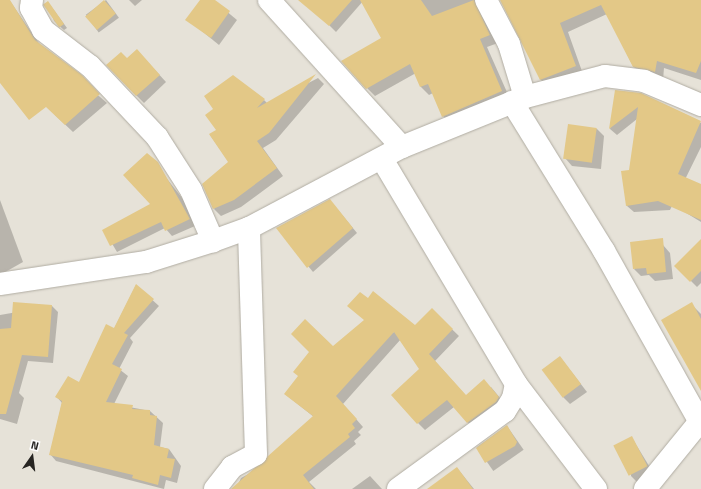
<!DOCTYPE html>
<style>
body{margin:0}
#map{position:relative;width:701px;height:489px;overflow:hidden;background:#e6e2d8;font-family:"Titillium Web",sans-serif}
div>[style]{position:absolute}
.shadow>*{inset:0;background:#0003;transform-origin:0 0}
.building>*{inset:0;background:#e3c887;transform-origin:0 0}
.roads{filter:drop-shadow(0 0 1px #b0aca2) drop-shadow(0 0 1px #b0aca2)}
.minor>*{height:22px;margin:-11px;padding:0 11px;transform-origin:11px;border-radius:11px;background:#fff}
span{translate:-50% -50%;white-space:nowrap;text-align:center;line-height:1.15;-webkit-text-stroke:3.5px #fff;paint-order:stroke}
.north{position:absolute;left:12px;top:437px;width:40px;height:40px;-webkit-text-stroke:3px #fff;paint-order:stroke;rotate:14deg;font-size:11px;font-weight:700;line-height:16px;text-align:center;color:#272522}
.north::after{content:'';display:block;margin:auto;width:14px;height:18px;background:#272522;clip-path:polygon(50% 0,100% 100%,50% 72%,0 100%)}
</style>
<div id="map">
<div class="shadow">
<div style="left:106px;top:0;width:22px;height:25px;rotate:54deg"></div>
<div style="clip-path:polygon(129px 0,142px 0,135px 6px)"></div>
<div style="clip-path:polygon(201px 0,213px 0,237px 20px,219px 45px,187px 19px)"></div>
<div style="clip-path:polygon(304px 0,364px 0,336px 32px)"></div>
<div style="clip-path:polygon(382px 0,486px 0,498px 43px,487px 47px,510px 99px,451px 124px,443px 116px,433px 93px,429px 95px,421px 87px,416px 73px,375px 96px,367px 88px,382px 39px)"></div>
<div style="clip-path:polygon(501px 0,701px 0,701px 80px,664px 68px,663px 80px,642px 75px,633px 66px,607px 14px,568px 32px,583px 74px,549px 88px,541px 80px)"></div>
<div style="clip-path:polygon(10px 1px,40px 45px,107px 103px,73px 132px,55px 115px,51px 104px,0 81px,0 9px)"></div>
<div style="clip-path:polygon(48px 2px,67px 28px,64px 30px,54px 21px)"></div>
<div style="clip-path:polygon(144px 58px,166px 82px,144px 103px,136px 95px,127px 59px)"></div>
<div style="clip-path:polygon(318px 78px,324px 84px,276px 140px,263px 148px,283px 176px,241px 207px,221px 216px,214px 209px,229px 162px,210px 135px,264px 100px,268px 104px)"></div>
<div style="clip-path:polygon(616px 91px,640px 94px,701px 123px,701px 147px,670px 210px,634px 212px,627px 206px,637px 119px,617px 135px,610px 129px)"></div>
<div style="clip-path:polygon(569px 125px,597px 129px,604px 136px,601px 169px,572px 166px,565px 158px)"></div>
<div style="clip-path:polygon(153px 161px,186px 203px,195px 226px,172px 236px,165px 228px,117px 252px,104px 230px,152px 205px)"></div>
<div style="clip-path:polygon(701px 186px,701px 222px,683px 211px)"></div>
<div style="clip-path:polygon(0 200px,23px 262px,0 275px)"></div>
<div style="clip-path:polygon(334px 205px,357px 233px,313px 272px,277px 228px)"></div>
<div style="clip-path:polygon(701px 241px,701px 283px,697px 287px,676px 266px)"></div>
<div style="clip-path:polygon(663px 245px,670px 253px,673px 279px,655px 281px,649px 275px,641px 276px,634px 269px)"></div>
<div style="clip-path:polygon(136px 285px,159px 306px,130px 338px,133px 342px,119px 369px,128px 376px,114px 404px,150px 411px,163px 423px,160px 447px,169px 449px,181px 466px,177px 483px,166px 480px,164px 489px,56px 461px,50px 454px,62px 403px,56px 396px,79px 383px,114px 329px)"></div>
<div style="clip-path:polygon(691px 304px,701px 314px,701px 388px)"></div>
<div style="clip-path:polygon(52px 306px,58px 312px,53px 363px,28px 361px,19px 393px,24px 398px,17px 424px,0 419px,0 315px)"></div>
<div style="clip-path:polygon(432px 310px,459px 336px,435px 361px,466px 396px,491px 387px,505px 404px,474px 429px,454px 407px,425px 430px,418px 423px,421px 370px,401px 339px,343px 404px,363px 427px,358px 432px,361px 435px,354px 441px,356px 444px,309px 482px,316px 489px,236px 489px,241px 478px,263px 466px,314px 417px,285px 394px,333px 347px,415px 327px)"></div>
<div style="clip-path:polygon(560px 357px,587px 392px,570px 404px,563px 397px)"></div>
<div style="left:507px;top:426px;width:29px;height:37px;rotate:55deg"></div>
<div style="clip-path:polygon(632px 438px,654px 474px,638px 483px,631px 476px)"></div>
<div style="clip-path:polygon(457px 468px,474px 489px,431px 489px)"></div>
<div style="clip-path:polygon(370px 476px,382px 489px,352px 489px)"></div>
</div>
<div class="building">
<div style="clip-path:polygon(0 0,10px 0,35px 40px,82px 75px,100px 94px,65px 125px,46px 107px,29px 120px,0 83px)"></div>
<div style="left:104px;top:0;width:18px;height:25px;rotate:49deg"></div>
<div style="clip-path:polygon(200px 0,215px 0,230px 11px,211px 38px,185px 20px)"></div>
<div style="clip-path:polygon(298px 0,352px 0,329px 26px)"></div>
<div style="clip-path:polygon(360px 0,421px 0,432px 16px,474px 0,490px 35px,480px 39px,502px 91px,442px 117px,428px 84px,420px 87px,410px 64px,366px 89px,341px 61px,381px 38px)"></div>
<div style="clip-path:polygon(500px 0,701px 0,701px 61px,696px 73px,657px 61px,655px 72px,633px 67px,601px 5px,560px 23px,576px 66px,540px 80px)"></div>
<div style="left:48px;top:1px;width:28px;height:6px;rotate:55deg"></div>
<div style="clip-path:polygon(137px 49px,160px 75px,136px 96px,106px 65px,121px 52px,127px 58px)"></div>
<div style="clip-path:polygon(316px 74px,269px 133px,257px 141px,277px 168px,234px 200px,213px 209px,202px 184px,228px 162px,209px 134px,216px 130px,205px 115px,213px 109px,204px 96px,233px 75px,265px 99px,257px 108px)"></div>
<div style="clip-path:polygon(615px 90px,641px 93px,701px 121px,678px 174px,701px 184px,701px 220px,658px 201px,626px 206px,621px 171px,629px 170px,638px 107px,609px 129px)"></div>
<div style="left:568px;top:124px;width:29px;height:35px;rotate:8deg"></div>
<div style="clip-path:polygon(147px 153px,158px 162px,190px 219px,165px 231px,161px 222px,110px 246px,102px 230px,150px 204px,123px 175px)"></div>
<div style="clip-path:polygon(330px 199px,353px 228px,307px 268px,276px 228px)"></div>
<div style="clip-path:polygon(663px 238px,666px 272px,647px 274px,646px 268px,633px 269px,630px 242px)"></div>
<div style="clip-path:polygon(701px 239px,701px 271px,690px 282px,674px 266px)"></div>
<div style="clip-path:polygon(136px 284px,154px 299px,124px 333px,128px 335px,112px 364px,122px 369px,106px 402px,133px 405px,132px 409px,150px 410px,150px 415px,157px 416px,154px 445px,169px 449px,167px 458px,175px 459px,171px 478px,160px 475px,158px 485px,132px 478px,133px 475px,49px 455px,62px 401px,55px 397px,68px 376px,79px 382px,106px 324px,114px 328px)"></div>
<div style="clip-path:polygon(373px 291px,415px 325px,432px 308px,453px 329px,429px 354px,466px 395px,484px 379px,499px 397px,496px 402px,467px 423px,447px 400px,417px 424px,391px 395px,419px 369px,394px 332px,336px 396px,357px 419px,352px 424px,355px 428px,348px 434px,350px 437px,303px 475px,314px 489px,231px 489px,313px 416px,284px 394px,298px 376px,293px 372px,309px 352px,291px 334px,305px 319px,333px 346px,364px 320px,347px 306px,360px 292px,368px 298px)"></div>
<div style="clip-path:polygon(13px 302px,52px 305px,48px 357px,22px 355px,6px 414px,0 414px,0 329px,11px 328px)"></div>
<div style="clip-path:polygon(692px 302px,701px 319px,701px 391px,661px 320px)"></div>
<div style="left:560px;top:356px;width:35px;height:23px;rotate:53deg"></div>
<div style="clip-path:polygon(507px 425px,517px 442px,515px 446px,485px 463px,476px 448px)"></div>
<div style="left:632px;top:436px;width:34px;height:21px;rotate:63deg"></div>
<div style="clip-path:polygon(457px 467px,473px 489px,427px 489px)"></div>
</div>
<div class="roads">
<div class="minor">
<div style="left:32px;top:0;width:8px;rotate:97deg"></div>
<div style="left:31px;top:8px;width:25px;rotate:61deg"></div>
<div style="left:43px;top:30px;width:59px;rotate:37.5deg"></div>
<div style="left:90px;top:66px;width:98px;rotate:46.7deg"></div>
<div style="left:157px;top:137px;width:63px;rotate:57.3deg"></div>
<div style="left:191px;top:190px;width:56px;rotate:66.7deg"></div>
<div style="left:269px;top:0;width:198px;rotate:47.9deg"></div>
<div style="left:486px;top:0;width:50px;rotate:62.4deg"></div>
<div style="left:509px;top:44px;width:55px;rotate:73.2deg"></div>
<div style="left:512px;top:102px;width:175px;rotate:58.3deg"></div>
<div style="left:604px;top:251px;width:196px;rotate:60.7deg"></div>
<div style="left:382px;top:159px;width:262px;rotate:59.2deg"></div>
<div style="left:516px;top:384px;width:132px;rotate:52.7deg"></div>
<div style="left:0;top:284px;width:148px;rotate:-8.6deg"></div>
<div style="left:146px;top:262px;width:70px;rotate:-17.4deg"></div>
<div style="left:213px;top:241px;width:38px;rotate:-20deg"></div>
<div style="left:249px;top:228px;width:173px;rotate:-27.9deg"></div>
<div style="left:402px;top:147px;width:133px;rotate:-22.1deg"></div>
<div style="left:525px;top:97px;width:83px;rotate:-14.7deg"></div>
<div style="left:605px;top:76px;width:39px;rotate:7deg"></div>
<div style="left:644px;top:81px;width:62px;rotate:22.8deg"></div>
<div style="left:215px;top:489px;width:28px;rotate:-52deg"></div>
<div style="left:232px;top:467px;width:27px;rotate:-28deg"></div>
<div style="left:256px;top:454px;width:226px;rotate:-91.8deg"></div>
<div style="left:398px;top:489px;width:132px;rotate:-36.1deg"></div>
<div style="left:505px;top:411px;width:15px;rotate:-58deg"></div>
<div style="left:513px;top:398px;width:14px;rotate:-78deg"></div>
<div style="left:645px;top:489px;width:89px;rotate:-50.9deg"></div>
</div>
</div>
<div class="north">N</div>
</div>
